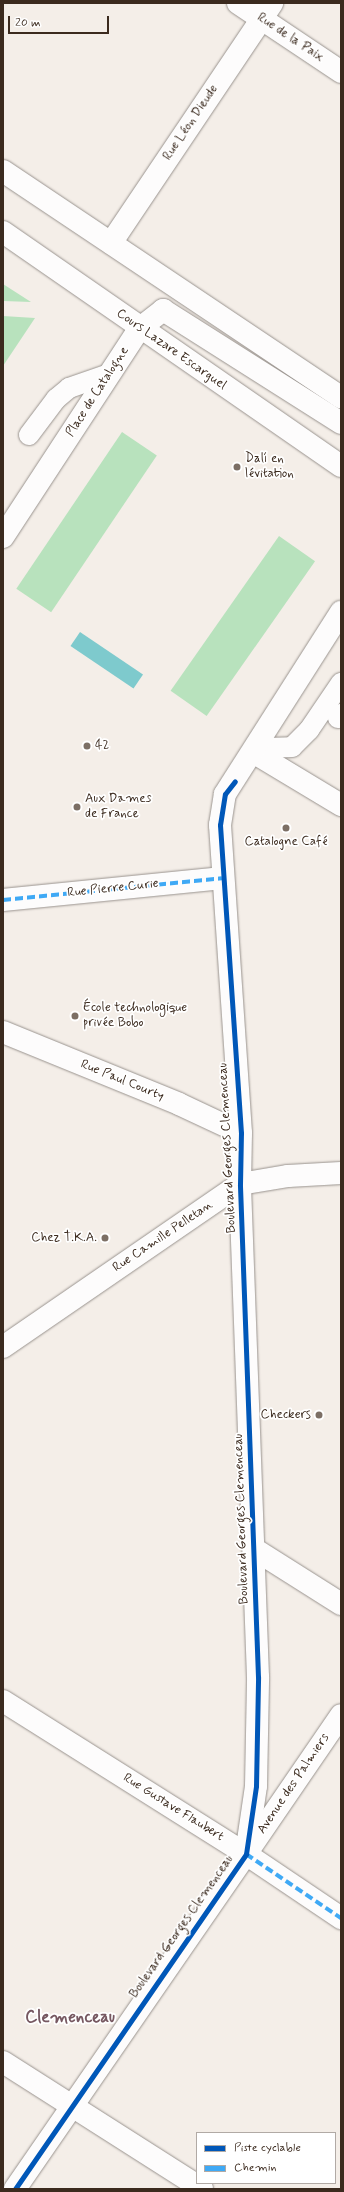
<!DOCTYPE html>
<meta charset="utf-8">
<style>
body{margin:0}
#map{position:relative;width:344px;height:2192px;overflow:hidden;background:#f4eee8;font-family:Mynerve,sans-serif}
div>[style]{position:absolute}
.green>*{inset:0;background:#b8e2bd;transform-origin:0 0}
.water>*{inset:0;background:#7ecacd;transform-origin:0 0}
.roads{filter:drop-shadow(0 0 1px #99938e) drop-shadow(0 0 1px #99938e)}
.service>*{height:20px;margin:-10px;padding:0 10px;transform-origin:10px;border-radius:10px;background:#fdfcfc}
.pedestrian>*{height:22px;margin:-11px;padding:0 11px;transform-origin:11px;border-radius:11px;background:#fdfcfc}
.minor>*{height:22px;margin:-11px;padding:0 11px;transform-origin:11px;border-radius:11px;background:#fdfcfc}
.tertiary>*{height:22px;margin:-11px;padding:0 11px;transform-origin:11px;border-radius:11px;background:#fdfcfc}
.secondary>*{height:22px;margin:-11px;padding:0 11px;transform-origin:11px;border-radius:11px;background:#fdfcfc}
.quiet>*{height:4px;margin-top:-2px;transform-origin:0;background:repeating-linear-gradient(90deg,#3fa9f5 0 8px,transparent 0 12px)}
.cycleway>*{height:5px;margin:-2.5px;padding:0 2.5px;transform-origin:2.5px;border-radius:2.5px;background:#0057b8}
.dots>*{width:11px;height:11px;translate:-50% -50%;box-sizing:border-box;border:2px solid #fff;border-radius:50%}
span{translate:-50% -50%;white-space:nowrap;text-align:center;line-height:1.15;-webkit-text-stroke:3.5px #fff;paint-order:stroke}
.street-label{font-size:13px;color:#3b2a1e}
.poi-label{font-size:13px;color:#3b2a1e}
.left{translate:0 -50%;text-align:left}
.right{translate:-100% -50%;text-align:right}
.district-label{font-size:17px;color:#765861;font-weight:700}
.frame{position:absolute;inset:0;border:4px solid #3b2a1e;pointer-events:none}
.legend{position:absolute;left:196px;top:2132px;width:140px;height:52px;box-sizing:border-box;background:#fff;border:1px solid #b1aaa5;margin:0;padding:5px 7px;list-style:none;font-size:12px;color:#3b2a1e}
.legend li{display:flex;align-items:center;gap:8px;height:20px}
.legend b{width:20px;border:1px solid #b1aaa5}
.scale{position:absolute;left:8px;top:16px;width:101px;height:18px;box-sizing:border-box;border:2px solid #3b2a1e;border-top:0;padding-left:5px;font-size:12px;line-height:14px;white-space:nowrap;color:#3b2a1e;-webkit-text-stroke:3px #fff;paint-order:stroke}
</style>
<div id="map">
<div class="green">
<div style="clip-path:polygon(3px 284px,31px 302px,3px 301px)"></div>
<div style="clip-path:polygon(3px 316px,35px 318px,3px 366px)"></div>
<div style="left:122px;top:432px;width:42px;height:189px;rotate:34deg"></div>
<div style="left:279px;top:536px;width:44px;height:189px;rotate:35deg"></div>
</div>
<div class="water">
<div style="left:80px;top:632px;width:76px;height:17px;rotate:34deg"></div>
</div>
<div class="roads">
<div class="service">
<div style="left:29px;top:435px;width:45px;rotate:-53.1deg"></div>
<div style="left:56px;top:399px;width:17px;rotate:-40deg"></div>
<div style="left:69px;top:388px;width:42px;rotate:-19.3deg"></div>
<div style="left:338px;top:718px;width:5px;rotate:-53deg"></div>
<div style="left:253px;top:752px;width:15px;rotate:-16deg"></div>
<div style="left:267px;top:748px;width:25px;rotate:-2deg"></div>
<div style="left:292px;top:747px;width:24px;rotate:-45deg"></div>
<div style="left:309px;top:730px;width:57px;rotate:-55.8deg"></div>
</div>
<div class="pedestrian">
<div style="left:3px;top:900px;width:220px;rotate:-5.7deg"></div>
<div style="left:246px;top:1854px;width:115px;rotate:34deg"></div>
</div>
<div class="minor">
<div style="left:238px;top:3px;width:124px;rotate:33.8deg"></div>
<div style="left:111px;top:243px;width:289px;rotate:-56.1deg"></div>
<div style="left:253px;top:752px;width:103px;rotate:31.1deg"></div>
<div style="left:3px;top:1347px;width:288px;rotate:-34.5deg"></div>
<div style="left:240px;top:1184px;width:49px;rotate:-9.5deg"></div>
<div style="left:288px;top:1176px;width:53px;rotate:-3.2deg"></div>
<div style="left:254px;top:1549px;width:103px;rotate:32.3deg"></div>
<div style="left:3px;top:1701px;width:287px;rotate:32.2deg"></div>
<div style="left:246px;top:1854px;width:168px;rotate:-55.6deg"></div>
<div style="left:3px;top:2062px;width:236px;rotate:32.5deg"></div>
</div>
<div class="tertiary">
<div style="left:3px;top:537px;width:249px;rotate:-56.8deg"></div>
<div style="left:139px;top:329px;width:31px;rotate:-38deg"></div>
<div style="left:163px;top:310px;width:211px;rotate:32.4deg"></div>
<div style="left:3px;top:1032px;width:190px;rotate:22.2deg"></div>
<div style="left:179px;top:1104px;width:68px;rotate:25.1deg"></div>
</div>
<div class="secondary">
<div style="left:3px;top:171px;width:407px;rotate:33.8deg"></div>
<div style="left:3px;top:232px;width:411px;rotate:34.7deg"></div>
<div style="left:15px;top:2189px;width:407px;rotate:-55.4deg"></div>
<div style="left:246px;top:1854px;width:69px;rotate:-81.6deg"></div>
<div style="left:256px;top:1786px;width:109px;rotate:-88.9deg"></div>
<div style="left:258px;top:1677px;width:493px;rotate:-92.1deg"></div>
<div style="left:240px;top:1184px;width:51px;rotate:-88.9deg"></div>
<div style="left:241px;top:1133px;width:309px;rotate:-93.9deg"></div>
<div style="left:220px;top:825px;width:31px;rotate:-81deg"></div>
<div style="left:225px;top:794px;width:216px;rotate:-57.5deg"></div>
</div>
</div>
<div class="quiet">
<div style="left:3px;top:900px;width:220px;rotate:-5.7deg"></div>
<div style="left:246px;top:1854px;width:115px;rotate:34deg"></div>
</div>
<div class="cycleway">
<div style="left:15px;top:2189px;width:407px;rotate:-55.4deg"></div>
<div style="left:246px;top:1854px;width:69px;rotate:-81.6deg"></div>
<div style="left:256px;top:1786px;width:109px;rotate:-88.9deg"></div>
<div style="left:258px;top:1677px;width:493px;rotate:-92.1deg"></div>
<div style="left:240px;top:1184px;width:51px;rotate:-88.9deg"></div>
<div style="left:241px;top:1133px;width:309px;rotate:-93.9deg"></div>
<div style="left:220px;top:825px;width:31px;rotate:-81deg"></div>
<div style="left:225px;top:794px;width:16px;rotate:-52deg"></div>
</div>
<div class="dots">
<div style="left:237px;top:467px;background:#7c6f65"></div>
<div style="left:87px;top:746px;background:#7c6f65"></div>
<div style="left:77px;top:807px;background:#7c6f65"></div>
<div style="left:286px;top:828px;background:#7c6f65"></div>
<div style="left:75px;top:1016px;background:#7c6f65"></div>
<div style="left:105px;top:1238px;background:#7c6f65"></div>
<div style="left:319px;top:1415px;background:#7c6f65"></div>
</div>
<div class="street-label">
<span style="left:290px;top:38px;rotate:34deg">Rue de la Paix</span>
<span style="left:191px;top:123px;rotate:-56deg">Rue Léon Dieude</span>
<span style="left:171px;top:350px;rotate:35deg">Cours Lazare Escarguel</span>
<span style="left:98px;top:392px;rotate:-57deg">Place de Catalogne</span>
<span style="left:113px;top:889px;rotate:-6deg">Rue Pierre Curie</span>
<span style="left:122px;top:1081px;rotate:22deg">Rue Paul Courty</span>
<span style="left:228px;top:1148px;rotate:-93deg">Boulevard Georges Clemenceau</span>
<span style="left:163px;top:1237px;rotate:-34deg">Rue Camille Pelletan</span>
<span style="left:242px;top:1519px;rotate:-92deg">Boulevard Georges Clemenceau</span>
<span style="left:294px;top:1784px;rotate:-56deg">Avenue des Palmiers</span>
<span style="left:173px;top:1808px;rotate:32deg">Rue Gustave Flaubert</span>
<span style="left:182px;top:1927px;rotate:-55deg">Boulevard Georges Clemenceau</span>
</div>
<div class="poi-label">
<span class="left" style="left:245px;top:467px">Dalí en<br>lévitation</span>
<span class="left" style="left:95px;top:746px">42</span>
<span class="left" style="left:85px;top:807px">Aux Dames<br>de France</span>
<span style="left:286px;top:842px">Catalogne Café</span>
<span class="left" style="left:83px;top:1016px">École technologique<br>privée Bobo</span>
<span class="right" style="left:97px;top:1238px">Chez T.K.A.</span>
<span class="right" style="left:311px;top:1415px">Checkers</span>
</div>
<div class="district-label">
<span style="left:70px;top:2018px">Clemenceau</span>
</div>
<div class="frame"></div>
<ul class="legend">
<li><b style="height:5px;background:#0057b8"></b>Piste cyclable</li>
<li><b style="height:5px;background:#3fa9f5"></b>Chemin</li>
</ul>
<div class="scale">20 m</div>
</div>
